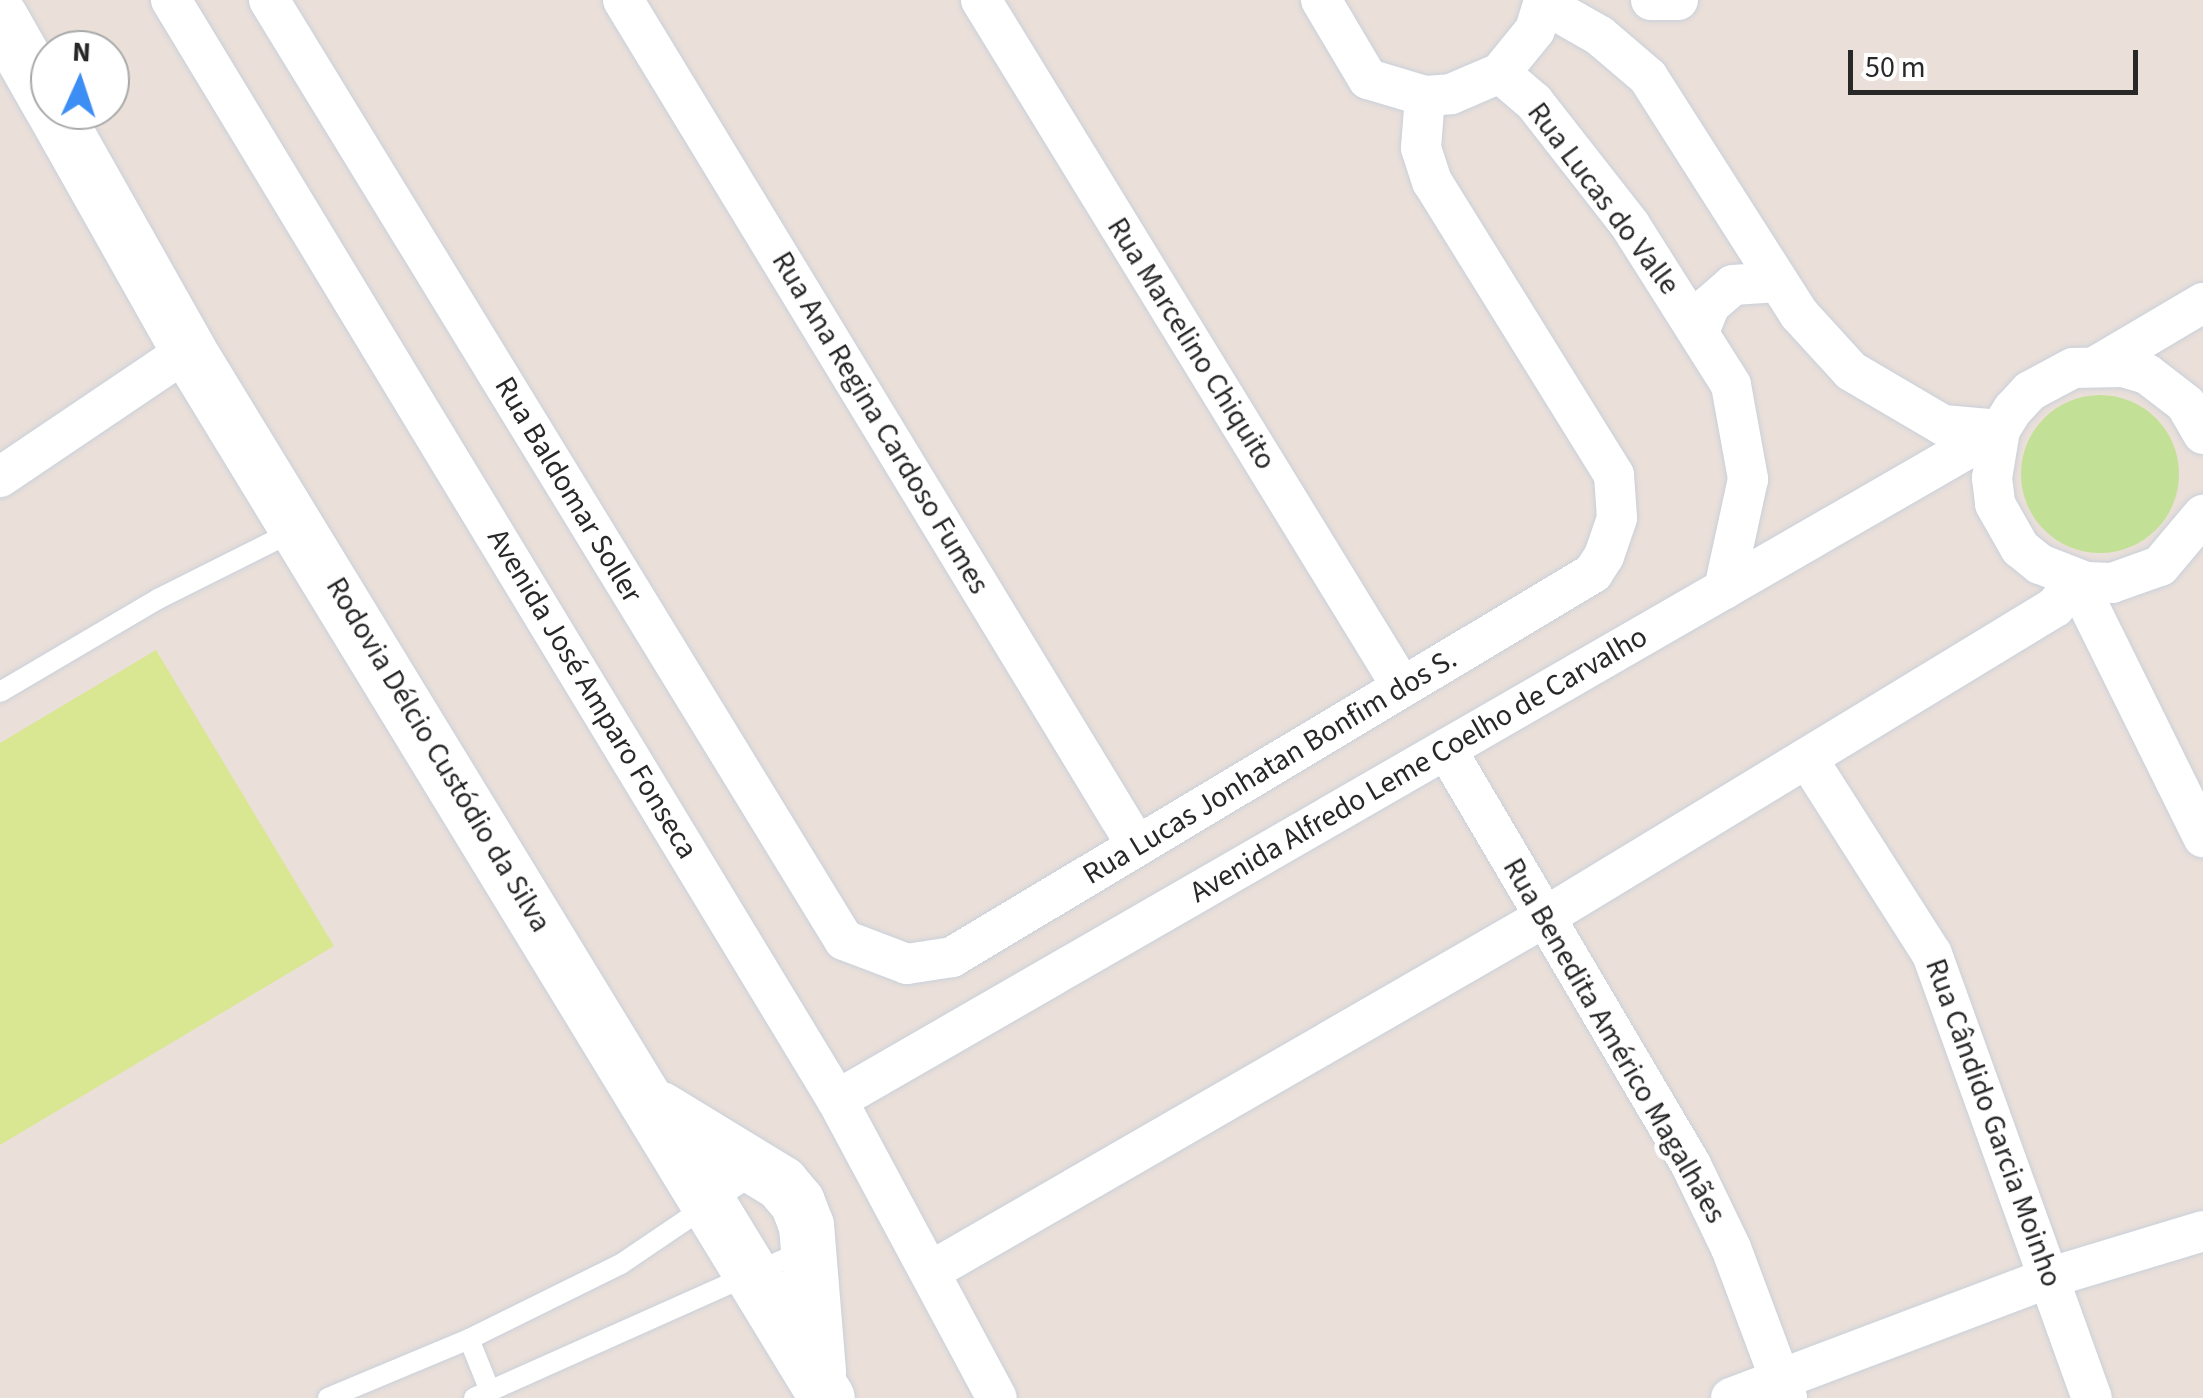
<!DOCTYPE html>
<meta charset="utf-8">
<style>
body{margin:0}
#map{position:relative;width:2203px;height:1398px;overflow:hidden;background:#eadfd9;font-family:"Source Sans 3",sans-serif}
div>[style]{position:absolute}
.green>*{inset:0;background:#c3e097}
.round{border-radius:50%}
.pitch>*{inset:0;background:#d9e792}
.roads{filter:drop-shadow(0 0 2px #c8d0da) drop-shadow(0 0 2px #c8d0da)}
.lane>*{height:20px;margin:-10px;padding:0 10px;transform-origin:10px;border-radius:10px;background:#fff}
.street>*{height:40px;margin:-20px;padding:0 20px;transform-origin:20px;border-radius:20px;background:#fff}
.secondary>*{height:55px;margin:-27.5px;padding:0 27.5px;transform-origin:27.5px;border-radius:27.5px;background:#fff}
span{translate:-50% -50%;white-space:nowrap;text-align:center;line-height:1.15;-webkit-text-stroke:10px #fff;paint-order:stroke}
.street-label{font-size:30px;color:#282828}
.north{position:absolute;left:30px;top:30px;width:100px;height:100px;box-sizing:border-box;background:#fff;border:2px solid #a9a9a9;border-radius:50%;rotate:3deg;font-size:28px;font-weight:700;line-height:40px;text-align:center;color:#282828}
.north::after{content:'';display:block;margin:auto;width:35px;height:45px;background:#3c8ef5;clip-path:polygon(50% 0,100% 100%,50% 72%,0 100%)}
.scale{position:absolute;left:1848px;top:50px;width:290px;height:45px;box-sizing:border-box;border:5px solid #282828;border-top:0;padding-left:12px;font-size:30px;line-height:35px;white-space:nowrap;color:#282828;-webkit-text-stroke:8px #fff;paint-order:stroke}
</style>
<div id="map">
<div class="green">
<div class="round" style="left:2021px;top:395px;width:158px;height:158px"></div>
</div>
<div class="pitch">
<div style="clip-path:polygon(156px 650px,334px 946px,0 1145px,0 743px)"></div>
</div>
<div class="roads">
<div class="lane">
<div style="left:0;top:692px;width:183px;rotate:-30.5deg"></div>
<div style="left:158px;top:599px;width:154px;rotate:-26.6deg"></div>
<div style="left:469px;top:1339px;width:56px;rotate:68deg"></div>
<div style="left:328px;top:1398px;width:153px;rotate:-22.7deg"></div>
<div style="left:469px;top:1339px;width:169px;rotate:-26.3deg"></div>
<div style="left:621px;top:1264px;width:164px;rotate:-34.1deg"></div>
<div style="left:474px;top:1398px;width:363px;rotate:-24.1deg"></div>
</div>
<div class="street">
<div style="left:171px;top:0;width:1286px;rotate:58.81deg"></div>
<div style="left:837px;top:1100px;width:338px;rotate:61.8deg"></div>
<div style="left:269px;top:0;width:1102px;rotate:58.55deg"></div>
<div style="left:844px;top:940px;width:67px;rotate:20.9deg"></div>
<div style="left:907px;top:964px;width:46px;rotate:-8.8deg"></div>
<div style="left:952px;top:957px;width:747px;rotate:-30.92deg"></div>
<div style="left:1593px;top:573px;width:20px;rotate:-57deg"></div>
<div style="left:1604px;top:556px;width:40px;rotate:-71.1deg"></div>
<div style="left:1617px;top:518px;width:43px;rotate:-94deg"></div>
<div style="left:1614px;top:475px;width:345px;rotate:-121.8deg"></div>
<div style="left:1432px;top:182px;width:36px;rotate:-108deg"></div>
<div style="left:1421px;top:148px;width:52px;rotate:-85.6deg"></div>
<div style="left:623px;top:0;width:990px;rotate:58.72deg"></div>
<div style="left:981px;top:0;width:806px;rotate:58.5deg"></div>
<div style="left:1321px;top:0;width:92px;rotate:59.3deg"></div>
<div style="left:1368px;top:79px;width:59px;rotate:16.6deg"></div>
<div style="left:1425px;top:96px;width:26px;rotate:-4deg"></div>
<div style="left:1451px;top:94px;width:53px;rotate:-23.2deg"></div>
<div style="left:1500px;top:73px;width:55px;rotate:-50.9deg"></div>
<div style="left:1535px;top:30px;width:31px;rotate:-73deg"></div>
<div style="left:1651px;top:0;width:27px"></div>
<div style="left:1544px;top:4px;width:64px;rotate:29.7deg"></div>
<div style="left:1600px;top:36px;width:63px;rotate:40.5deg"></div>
<div style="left:1648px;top:77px;width:281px;rotate:57.5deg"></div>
<div style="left:1799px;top:314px;width:77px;rotate:47.6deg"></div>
<div style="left:1851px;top:371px;width:107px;rotate:30.4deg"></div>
<div style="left:1943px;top:425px;width:57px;rotate:5deg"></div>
<div style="left:1500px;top:73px;width:45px;rotate:40.5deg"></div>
<div style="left:1534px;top:102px;width:156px;rotate:52deg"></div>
<div style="left:1630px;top:225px;width:189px;rotate:57.7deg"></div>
<div style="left:1731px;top:385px;width:96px;rotate:79.7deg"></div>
<div style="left:1748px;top:479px;width:113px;rotate:102.3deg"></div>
<div style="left:1699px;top:332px;width:29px;rotate:-68deg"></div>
<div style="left:1710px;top:305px;width:30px;rotate:-41deg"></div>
<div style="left:1733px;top:285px;width:45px;rotate:-3.8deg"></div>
<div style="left:2098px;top:365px;width:122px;rotate:-30.6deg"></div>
<div style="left:2203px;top:434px;width:34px;rotate:-120deg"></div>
<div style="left:2186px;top:404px;width:49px;rotate:-142.4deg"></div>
<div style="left:2147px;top:374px;width:25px;rotate:-164deg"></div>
<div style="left:2123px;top:367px;width:50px;rotate:178.9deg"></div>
<div style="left:2073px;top:368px;width:49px;rotate:151.9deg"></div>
<div style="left:2030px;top:391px;width:25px;rotate:133deg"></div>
<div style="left:2013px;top:409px;width:25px;rotate:122deg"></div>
<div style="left:2000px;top:430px;width:49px;rotate:99.5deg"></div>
<div style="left:1992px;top:478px;width:26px;rotate:83deg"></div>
<div style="left:1995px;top:504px;width:51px;rotate:60.4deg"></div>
<div style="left:2020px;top:548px;width:26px;rotate:39deg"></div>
<div style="left:2040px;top:564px;width:49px;rotate:21.4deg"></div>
<div style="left:2086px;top:582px;width:26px;rotate:2deg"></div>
<div style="left:2112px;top:583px;width:51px;rotate:-19.5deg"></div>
<div style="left:2160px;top:566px;width:67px;rotate:-49.9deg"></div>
<div style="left:0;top:477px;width:227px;rotate:-34deg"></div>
<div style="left:2076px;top:580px;width:287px;rotate:63.7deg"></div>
<div style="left:1446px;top:749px;width:483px;rotate:59.5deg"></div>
<div style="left:1691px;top:1165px;width:92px;rotate:64.3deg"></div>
<div style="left:1731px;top:1248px;width:160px;rotate:69.5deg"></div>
<div style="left:1807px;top:758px;width:232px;rotate:57.5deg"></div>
<div style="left:1932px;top:954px;width:472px;rotate:70.2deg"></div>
<div style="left:837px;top:1100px;width:1342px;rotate:-29.95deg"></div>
<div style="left:931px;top:1271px;width:709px;rotate:-29.97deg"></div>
<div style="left:1545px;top:917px;width:597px;rotate:-31.29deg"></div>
<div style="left:2055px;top:607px;width:34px;rotate:-52deg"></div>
<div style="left:1731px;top:1398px;width:342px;rotate:-20.7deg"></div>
<div style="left:2051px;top:1277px;width:159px;rotate:-16.8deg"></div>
</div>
<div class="secondary">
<div style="left:0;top:17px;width:101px;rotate:60.4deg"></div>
<div style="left:53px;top:110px;width:275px;rotate:60.6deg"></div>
<div style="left:188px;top:350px;width:1227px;rotate:58.63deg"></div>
<div style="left:660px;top:1109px;width:142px;rotate:31.4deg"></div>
<div style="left:781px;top:1183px;width:25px;rotate:50deg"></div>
<div style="left:797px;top:1202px;width:25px;rotate:69deg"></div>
<div style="left:806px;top:1225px;width:147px;rotate:85.3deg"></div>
</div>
</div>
<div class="street-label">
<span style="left:1603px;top:199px;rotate:53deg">Rua Lucas do Valle</span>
<span style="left:1191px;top:344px;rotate:58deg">Rua Marcelino Chiquito</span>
<span style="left:880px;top:423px;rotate:59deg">Rua Ana Regina Cardoso Fumes</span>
<span style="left:568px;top:490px;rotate:59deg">Rua Baldomar Soller</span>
<span style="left:592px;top:694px;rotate:59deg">Avenida José Amparo Fonseca</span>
<span style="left:438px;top:755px;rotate:59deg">Rodovia Délcio Custódio da Silva</span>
<span style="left:1419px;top:765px;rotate:-30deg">Avenida Alfredo Leme Coelho de Carvalho</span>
<span style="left:1270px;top:767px;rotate:-31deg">Rua Lucas Jonhatan Bonfim dos S.</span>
<span style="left:1614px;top:1041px;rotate:60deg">Rua Benedita Américo Magalhães</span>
<span style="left:1993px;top:1123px;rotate:70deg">Rua Cândido Garcia Moinho</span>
</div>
<div class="north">N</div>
<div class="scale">50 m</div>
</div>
